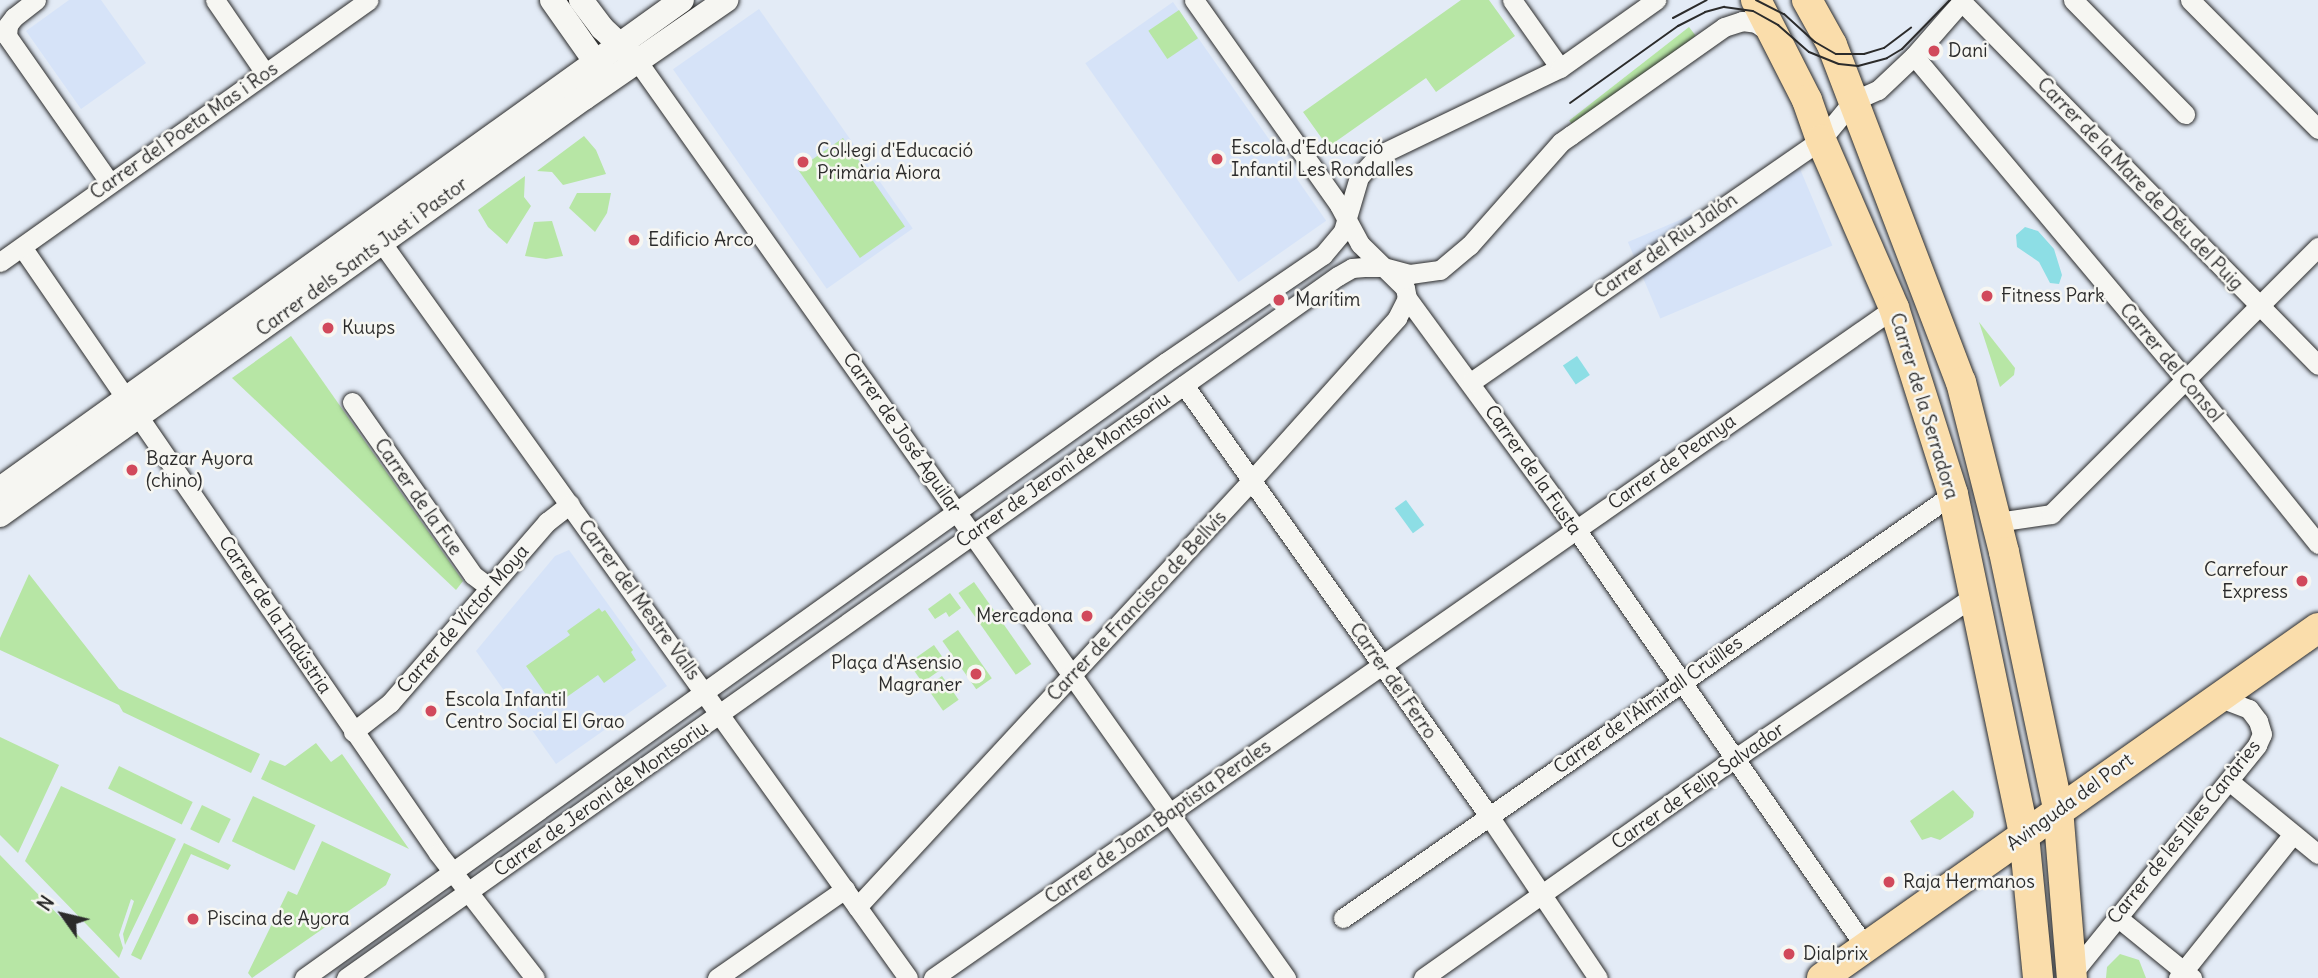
<!DOCTYPE html>
<meta charset="utf-8">
<style>
body{margin:0}
#map{position:relative;width:2318px;height:978px;overflow:hidden;background:#e3ebf6;font-family:Delius,sans-serif}
div>[style]{position:absolute}
.built>*{inset:0;background:#d6e3f8;transform-origin:0 0}
.green>*{inset:0;background:#b7e6a5;transform-origin:0 0}
.water>*{inset:0;background:#8ddee5;transform-origin:0 0}
.roads{filter:drop-shadow(0 0 2px #2b2b2b) drop-shadow(0 0 2px #2b2b2b)}
.minor>*{height:19px;margin:-9.5px;padding:0 9.5px;transform-origin:9.5px;border-radius:9.5px;background:#f6f6f2}
.tertiary>*{height:24px;margin:-12px;padding:0 12px;transform-origin:12px;border-radius:12px;background:#f6f6f2}
.primary>*{height:30px;margin:-15px;padding:0 15px;transform-origin:15px;border-radius:15px;background:#faddab}
.tram>*{height:2px;margin:-1px;padding:0 1px;transform-origin:1px;border-radius:1px;background:#2b2b2b}
.dots>*{width:19px;height:19px;translate:-50% -50%;box-sizing:border-box;border:4px solid #f6f6f2;border-radius:50%}
span{translate:-50% -50%;white-space:nowrap;text-align:center;line-height:1.15;-webkit-text-stroke:5px #f6f6f2;paint-order:stroke}
.poi-label{font-size:19px;color:#2b2b2b}
.left{translate:0 -50%;text-align:left}
.right{translate:-100% -50%;text-align:right}
.street-label{font-size:19px;color:#2b2b2b}
.north{position:absolute;left:28px;top:880px;width:70px;height:70px;-webkit-text-stroke:5px #f6f6f2;paint-order:stroke;rotate:304deg;font-size:19px;font-weight:700;line-height:28px;text-align:center;color:#2b2b2b}
.north::after{content:'';display:block;margin:auto;width:24px;height:32px;background:#2b2b2b;clip-path:polygon(50% 0,100% 100%,50% 72%,0 100%)}
</style>
<div id="map">
<div class="built">
<div style="clip-path:polygon(69px 0,101px 0,146px 63px,81px 109px,26px 31px)"></div>
<div style="left:1173px;top:2px;width:267px;height:107px;rotate:55deg"></div>
<div style="left:759px;top:9px;width:268px;height:105px;rotate:55deg"></div>
<div style="left:1800px;top:169px;width:83px;height:187px;rotate:67deg"></div>
<div style="clip-path:polygon(569px 550px,667px 686px,556px 764px,476px 651px,555px 556px)"></div>
</div>
<div class="green">
<div style="clip-path:polygon(1461px 0,1489px 0,1515px 36px,1436px 92px,1426px 78px,1328px 147px,1303px 112px)"></div>
<div style="left:1179px;top:10px;width:34px;height:37px;rotate:56deg"></div>
<div style="left:1689px;top:27px;width:11px;height:152px;rotate:52deg"></div>
<div style="clip-path:polygon(584px 136px,596px 150px,606px 174px,563px 185px,552px 172px,537px 171px)"></div>
<div style="left:843px;top:138px;width:108px;height:55px;rotate:55deg"></div>
<div style="clip-path:polygon(525px 176px,524px 197px,531px 206px,507px 244px,488px 227px,478px 210px)"></div>
<div style="clip-path:polygon(577px 193px,611px 193px,607px 213px,595px 232px,569px 208px)"></div>
<div style="clip-path:polygon(552px 221px,563px 256px,546px 259px,525px 256px,534px 222px)"></div>
<div style="clip-path:polygon(1979px 322px,2015px 368px,2014px 375px,2000px 387px)"></div>
<div style="clip-path:polygon(291px 336px,463px 581px,456px 590px,232px 378px)"></div>
<div style="clip-path:polygon(29px 574px,119px 689px,260px 754px,251px 773px,123px 712px,119px 705px,0 650px,0 638px)"></div>
<div style="left:974px;top:582px;width:100px;height:19px;rotate:55deg"></div>
<div style="clip-path:polygon(950px 593px,961px 608px,949px 617px,946px 612px,935px 619px,928px 609px)"></div>
<div style="clip-path:polygon(599px 608px,602px 612px,605px 610px,633px 650px,631px 652px,636px 660px,604px 683px,598px 675px,554px 706px,526px 666px,570px 635px,567px 631px)"></div>
<div style="left:958px;top:630px;width:59px;height:19px;rotate:55deg"></div>
<div style="left:934px;top:645px;width:24px;height:31px;rotate:55deg"></div>
<div style="left:942px;top:676px;width:29px;height:19px;rotate:55deg"></div>
<div style="clip-path:polygon(0 737px,59px 765px,18px 853px,0 835px)"></div>
<div style="clip-path:polygon(316px 743px,331px 762px,342px 754px,409px 849px,261px 779px,270px 760px,285px 766px)"></div>
<div style="left:119px;top:766px;width:82px;height:25px;rotate:26deg"></div>
<div style="clip-path:polygon(61px 786px,176px 839px,125px 945px,123px 934px,134px 901px,131px 899px,119px 935px,123px 948px,119px 958px,25px 861px)"></div>
<div style="clip-path:polygon(1953px 790px,1974px 812px,1973px 817px,1940px 840px,1931px 837px,1922px 840px,1910px 821px)"></div>
<div style="left:253px;top:796px;width:69px;height:50px;rotate:25deg"></div>
<div style="left:202px;top:805px;width:32px;height:27px;rotate:26deg"></div>
<div style="clip-path:polygon(322px 841px,391px 874px,386px 885px,252px 978px,248px 973px,288px 891px,297px 895px)"></div>
<div style="clip-path:polygon(184px 843px,231px 865px,228px 870px,191px 854px,141px 960px,131px 955px)"></div>
<div style="clip-path:polygon(0 855px,31px 887px,120px 978px,0 978px)"></div>
<div style="clip-path:polygon(2120px 954px,2139px 960px,2146px 978px,2106px 978px,2107px 967px)"></div>
</div>
<div class="water">
<div style="clip-path:polygon(2025px 227px,2038px 231px,2054px 249px,2062px 275px,2059px 284px,2050px 283px,2039px 262px,2017px 247px,2016px 235px)"></div>
<div style="left:1577px;top:356px;width:23px;height:17px;rotate:56deg"></div>
<div style="left:1406px;top:500px;width:31px;height:14px;rotate:54deg"></div>
</div>
<div class="roads">
<div class="minor">
<div style="left:36px;top:0;width:28px;rotate:142deg"></div>
<div style="left:14px;top:17px;width:10px;rotate:127deg"></div>
<div style="left:8px;top:25px;width:11px;rotate:95deg"></div>
<div style="left:7px;top:36px;width:179px;rotate:55deg"></div>
<div style="left:215px;top:0;width:88px;rotate:55.6deg"></div>
<div style="left:1194px;top:0;width:251px;rotate:54.7deg"></div>
<div style="left:1339px;top:205px;width:44px;rotate:61.7deg"></div>
<div style="left:1360px;top:244px;width:63px;rotate:44.4deg"></div>
<div style="left:1405px;top:288px;width:10px;rotate:79deg"></div>
<div style="left:1407px;top:298px;width:286px;rotate:53.8deg"></div>
<div style="left:1576px;top:529px;width:510px;rotate:55.31deg"></div>
<div style="left:1512px;top:0;width:83px;rotate:54.8deg"></div>
<div style="left:2073px;top:0;width:160px;rotate:45.5deg"></div>
<div style="left:2190px;top:0;width:182px;rotate:45.2deg"></div>
<div style="left:1962px;top:2px;width:508px;rotate:45.56deg"></div>
<div style="left:1914px;top:56px;width:424px;rotate:50deg"></div>
<div style="left:2187px;top:381px;width:209px;rotate:51.2deg"></div>
<div style="left:638px;top:62px;width:1122px;rotate:54.72deg"></div>
<div style="left:374px;top:232px;width:917px;rotate:54.4deg"></div>
<div style="left:22px;top:247px;width:735px;rotate:55.53deg"></div>
<div style="left:438px;top:853px;width:158px;rotate:52.2deg"></div>
<div style="left:0;top:262px;width:452px;rotate:-35.4deg"></div>
<div style="left:1471px;top:382px;width:426px;rotate:-34.7deg"></div>
<div style="left:1821px;top:140px;width:50px;rotate:-50.6deg"></div>
<div style="left:1853px;top:101px;width:27px;rotate:-24deg"></div>
<div style="left:1878px;top:90px;width:50px;rotate:-43.4deg"></div>
<div style="left:1914px;top:56px;width:74px;rotate:-48.8deg"></div>
<div style="left:1184px;top:385px;width:528px;rotate:54.71deg"></div>
<div style="left:1489px;top:816px;width:195px;rotate:56.1deg"></div>
<div style="left:352px;top:402px;width:211px;rotate:55deg"></div>
<div style="left:473px;top:575px;width:20px;rotate:37deg"></div>
<div style="left:1997px;top:522px;width:55px;rotate:-8.4deg"></div>
<div style="left:2051px;top:514px;width:378px;rotate:-45deg"></div>
<div style="left:353px;top:732px;width:47px;rotate:-38.1deg"></div>
<div style="left:390px;top:703px;width:240px;rotate:-49.1deg"></div>
<div style="left:547px;top:522px;width:29px;rotate:-38deg"></div>
<div style="left:2229px;top:781px;width:115px;rotate:39.4deg"></div>
<div style="left:857px;top:907px;width:580px;rotate:-47.23deg"></div>
<div style="left:1251px;top:481px;width:219px;rotate:-48.1deg"></div>
<div style="left:1397px;top:318px;width:22px;rotate:-63deg"></div>
<div style="left:2117px;top:917px;width:97px;rotate:39.1deg"></div>
<div style="left:1343px;top:918px;width:743px;rotate:-34.8deg"></div>
<div style="left:2071px;top:975px;width:296px;rotate:-51deg"></div>
<div style="left:2257px;top:745px;width:12px;rotate:-66deg"></div>
<div style="left:2262px;top:734px;width:14px;rotate:-107deg"></div>
<div style="left:2258px;top:721px;width:15px;rotate:-127deg"></div>
<div style="left:2249px;top:709px;width:33px;rotate:-159deg"></div>
<div style="left:304px;top:978px;width:1059px;rotate:-35.55deg"></div>
<div style="left:1166px;top:362px;width:190px;rotate:-34.3deg"></div>
<div style="left:1323px;top:255px;width:31px;rotate:-50deg"></div>
<div style="left:1343px;top:231px;width:56px;rotate:-73.5deg"></div>
<div style="left:1359px;top:177px;width:30px;rotate:-48deg"></div>
<div style="left:1379px;top:155px;width:201px;rotate:-25.7deg"></div>
<div style="left:1560px;top:68px;width:118px;rotate:-35.3deg"></div>
<div style="left:346px;top:978px;width:1215px;rotate:-35.29deg"></div>
<div style="left:1338px;top:276px;width:16px;rotate:-30deg"></div>
<div style="left:1352px;top:268px;width:12px;rotate:-5deg"></div>
<div style="left:1364px;top:267px;width:19px"></div>
<div style="left:1383px;top:267px;width:28px;rotate:15deg"></div>
<div style="left:1410px;top:274px;width:30px;rotate:-8deg"></div>
<div style="left:1440px;top:270px;width:38px;rotate:-40deg"></div>
<div style="left:1469px;top:246px;width:139px;rotate:-48.5deg"></div>
<div style="left:1561px;top:142px;width:12px;rotate:-35deg"></div>
<div style="left:1571px;top:135px;width:187px;rotate:-35.2deg"></div>
<div style="left:1724px;top:27px;width:19px;rotate:-18deg"></div>
<div style="left:1742px;top:21px;width:14px;rotate:8deg"></div>
<div style="left:1756px;top:23px;width:19px;rotate:35deg"></div>
<div style="left:717px;top:978px;width:156px;rotate:-34.8deg"></div>
<div style="left:933px;top:978px;width:1172px;rotate:-34.88deg"></div>
<div style="left:1423px;top:978px;width:380px;rotate:-35.2deg"></div>
<div style="left:1734px;top:759px;width:292px;rotate:-34.2deg"></div>
<div style="left:2178px;top:978px;width:184px;rotate:-51.4deg"></div>
</div>
<div class="tertiary">
<div style="left:552px;top:0;width:90px;rotate:54.9deg"></div>
<div style="left:581px;top:0;width:35px;rotate:53deg"></div>
<div style="left:602px;top:28px;width:38px;rotate:43deg"></div>
<div style="left:0;top:489px;width:839px;rotate:-35.64deg"></div>
<div style="left:0;top:515px;width:718px;rotate:-35.53deg"></div>
<div style="left:584px;top:98px;width:173px;rotate:-34.6deg"></div>
</div>
<div class="primary">
<div style="left:1756px;top:0;width:112px;rotate:63deg"></div>
<div style="left:1807px;top:100px;width:42px;rotate:70.7deg"></div>
<div style="left:1821px;top:140px;width:183px;rotate:66.5deg"></div>
<div style="left:1894px;top:308px;width:195px;rotate:72.4deg"></div>
<div style="left:1953px;top:494px;width:348px;rotate:78.2deg"></div>
<div style="left:2024px;top:835px;width:144px;rotate:84.4deg"></div>
<div style="left:1807px;top:0;width:51px;rotate:60.9deg"></div>
<div style="left:1832px;top:45px;width:361px;rotate:69.1deg"></div>
<div style="left:1961px;top:382px;width:175px;rotate:75.8deg"></div>
<div style="left:2004px;top:552px;width:263px;rotate:78.1deg"></div>
<div style="left:2058px;top:809px;width:170px;rotate:85.3deg"></div>
<div style="left:1822px;top:978px;width:607px;rotate:-35.21deg"></div>
</div>
</div>
<div class="tram">
<div style="left:1756px;top:0;width:31px;rotate:27deg"></div>
<div style="left:1784px;top:14px;width:42px;rotate:42.1deg"></div>
<div style="left:1815px;top:42px;width:24px;rotate:30deg"></div>
<div style="left:1836px;top:54px;width:28px"></div>
<div style="left:1864px;top:54px;width:21px;rotate:-17deg"></div>
<div style="left:1884px;top:48px;width:34px;rotate:-37deg"></div>
<div style="left:1673px;top:18px;width:38px;rotate:-28deg"></div>
<div style="left:1570px;top:103px;width:133px;rotate:-35.5deg"></div>
<div style="left:1678px;top:26px;width:30px;rotate:-27deg"></div>
<div style="left:1705px;top:12px;width:20px;rotate:-15deg"></div>
<div style="left:1724px;top:7px;width:29px;rotate:8deg"></div>
<div style="left:1753px;top:11px;width:29px;rotate:29deg"></div>
<div style="left:1778px;top:25px;width:41px;rotate:41.1deg"></div>
<div style="left:1809px;top:52px;width:32px;rotate:22deg"></div>
<div style="left:1839px;top:64px;width:19px;rotate:6deg"></div>
<div style="left:1858px;top:66px;width:30px;rotate:-15deg"></div>
<div style="left:1887px;top:58px;width:17px;rotate:-31deg"></div>
<div style="left:1902px;top:49px;width:69px;rotate:-45.6deg"></div>
</div>
<div class="dots">
<div style="left:1934px;top:51px;background:#d1495b"></div>
<div style="left:1217px;top:159px;background:#d1495b"></div>
<div style="left:803px;top:162px;background:#d1495b"></div>
<div style="left:634px;top:240px;background:#d1495b"></div>
<div style="left:1987px;top:296px;background:#d1495b"></div>
<div style="left:1279px;top:300px;background:#d1495b"></div>
<div style="left:328px;top:328px;background:#d1495b"></div>
<div style="left:132px;top:470px;background:#d1495b"></div>
<div style="left:2302px;top:581px;background:#d1495b"></div>
<div style="left:1087px;top:616px;background:#d1495b"></div>
<div style="left:976px;top:674px;background:#d1495b"></div>
<div style="left:431px;top:711px;background:#d1495b"></div>
<div style="left:1889px;top:882px;background:#d1495b"></div>
<div style="left:193px;top:919px;background:#d1495b"></div>
<div style="left:1789px;top:954px;background:#d1495b"></div>
</div>
<div class="poi-label">
<span class="left" style="left:1948px;top:51px">Dani</span>
<span class="left" style="left:1231px;top:159px">Escola d'Educació<br>Infantil Les Rondalles</span>
<span class="left" style="left:817px;top:162px">Col·legi d'Educació<br>Primària Aiora</span>
<span class="left" style="left:648px;top:240px">Edificio Arco</span>
<span class="left" style="left:2001px;top:296px">Fitness Park</span>
<span class="left" style="left:1295px;top:300px">Marítim</span>
<span class="left" style="left:342px;top:328px">Kuups</span>
<span class="left" style="left:146px;top:470px">Bazar Ayora<br>(chino)</span>
<span class="right" style="left:2288px;top:581px">Carrefour<br>Express</span>
<span class="right" style="left:1073px;top:616px">Mercadona</span>
<span class="right" style="left:962px;top:674px">Plaça d'Asensio<br>Magraner</span>
<span class="left" style="left:445px;top:711px">Escola Infantil<br>Centro Social El Grao</span>
<span class="left" style="left:1903px;top:882px">Raja Hermanos</span>
<span class="left" style="left:207px;top:919px">Piscina de Ayora</span>
<span class="left" style="left:1803px;top:954px">Dialprix</span>
</div>
<div class="street-label">
<span style="left:184px;top:131px;rotate:-35deg">Carrer del Poeta Mas i Ros</span>
<span style="left:2140px;top:184px;rotate:46deg">Carrer de la Mare de Déu del Puig</span>
<span style="left:1666px;top:246px;rotate:-35deg">Carrer del Riu Jalón</span>
<span style="left:362px;top:257px;rotate:-36deg">Carrer dels Sants Just i Pastor</span>
<span style="left:2171px;top:363px;rotate:50deg">Carrer del Consol</span>
<span style="left:1924px;top:406px;rotate:73deg">Carrer de la Serradora</span>
<span style="left:902px;top:433px;rotate:55deg">Carrer de José Aguilar</span>
<span style="left:1672px;top:462px;rotate:-35deg">Carrer de Peanya</span>
<span style="left:1063px;top:470px;rotate:-35deg">Carrer de Jeroni de Montsoriu</span>
<span style="left:1533px;top:470px;rotate:55deg">Carrer de la Fusta</span>
<span style="left:418px;top:497px;rotate:55deg">Carrer de la Fue</span>
<span style="left:639px;top:600px;rotate:54deg">Carrer del Mestre Valls</span>
<span style="left:1137px;top:606px;rotate:-47deg">Carrer de Francisco de Bellvís</span>
<span style="left:275px;top:615px;rotate:56deg">Carrer de la Indústria</span>
<span style="left:463px;top:619px;rotate:-49deg">Carrer de Víctor Moya</span>
<span style="left:1393px;top:681px;rotate:55deg">Carrer del Ferro</span>
<span style="left:1648px;top:705px;rotate:-35deg">Carrer de l'Almirall Cruïlles</span>
<span style="left:1698px;top:786px;rotate:-35deg">Carrer de Felip Salvador</span>
<span style="left:601px;top:799px;rotate:-35deg">Carrer de Jeroni de Montsoriu</span>
<span style="left:2070px;top:802px;rotate:-36deg">Avinguda del Port</span>
<span style="left:1158px;top:822px;rotate:-35deg">Carrer de Joan Baptista Perales</span>
<span style="left:2184px;top:832px;rotate:-51deg">Carrer de les Illes Canàries</span>
</div>
<div class="north">N</div>
</div>
